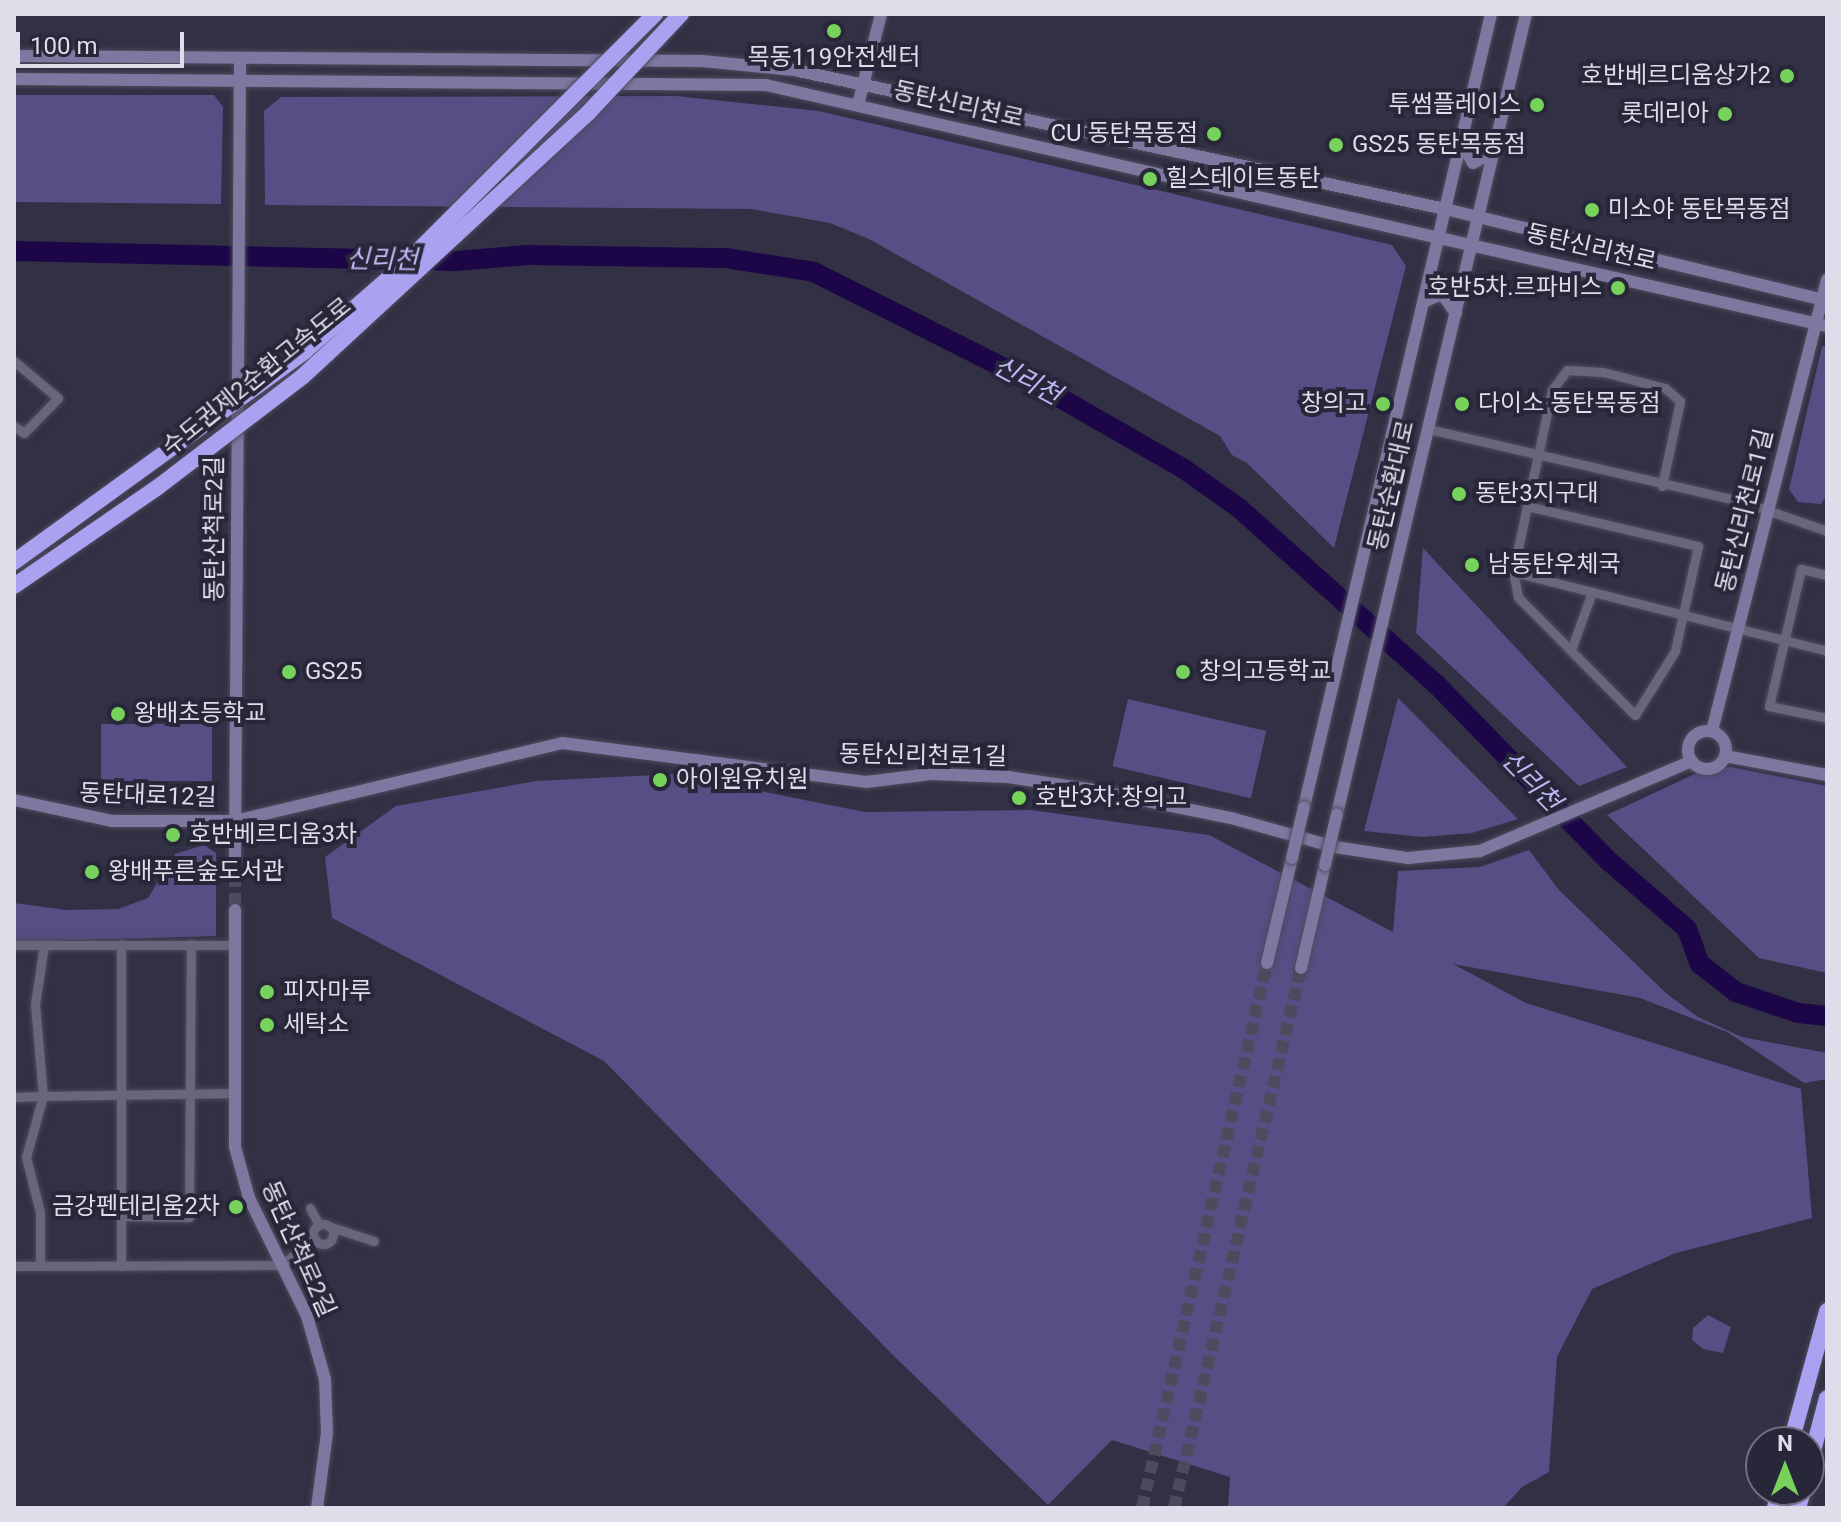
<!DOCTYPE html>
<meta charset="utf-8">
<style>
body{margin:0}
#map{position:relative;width:1841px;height:1522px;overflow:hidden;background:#323044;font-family:Roboto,"Noto Sans KR",sans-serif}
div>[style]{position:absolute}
.green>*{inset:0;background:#564e84;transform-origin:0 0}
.river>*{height:20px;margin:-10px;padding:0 10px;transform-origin:10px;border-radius:10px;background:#1c0647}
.secondary-tunnel>*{height:12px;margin-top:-6px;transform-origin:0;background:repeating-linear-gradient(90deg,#4c4a5d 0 12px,transparent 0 18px)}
.roads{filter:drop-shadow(0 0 2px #4d4b5c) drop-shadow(0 0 2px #4d4b5c)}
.street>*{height:9px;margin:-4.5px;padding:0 4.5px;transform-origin:4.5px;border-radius:4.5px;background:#68667c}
.street>.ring{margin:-4.5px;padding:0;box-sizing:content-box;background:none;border:9px solid #68667c;border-radius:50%}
.secondary>*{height:12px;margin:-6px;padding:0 6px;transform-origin:6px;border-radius:6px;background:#7c789f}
.secondary>.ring{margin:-6px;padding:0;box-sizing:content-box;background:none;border:12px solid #7c789f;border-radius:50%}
.highway>*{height:16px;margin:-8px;padding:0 8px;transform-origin:8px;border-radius:8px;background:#aba1f1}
.bridges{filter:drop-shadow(0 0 2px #4d4b5c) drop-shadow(0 0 2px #4d4b5c)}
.secondary-bridge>*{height:12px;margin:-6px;padding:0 6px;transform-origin:6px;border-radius:6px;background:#7c789f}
.highway-bridge>*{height:16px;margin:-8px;padding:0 8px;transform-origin:8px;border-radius:8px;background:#aba1f1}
.dots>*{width:22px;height:22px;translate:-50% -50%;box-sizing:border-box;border:4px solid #282639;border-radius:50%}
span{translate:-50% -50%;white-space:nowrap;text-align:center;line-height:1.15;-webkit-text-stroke:8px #282639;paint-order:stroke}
.poi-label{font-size:24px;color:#dedeea}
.right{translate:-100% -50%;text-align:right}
.left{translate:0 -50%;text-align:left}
.street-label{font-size:24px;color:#dedeea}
.water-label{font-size:26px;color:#bfb9f5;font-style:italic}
.frame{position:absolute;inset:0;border:16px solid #dedeea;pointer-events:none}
.north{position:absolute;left:1745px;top:1426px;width:80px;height:80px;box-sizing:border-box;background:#282639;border:2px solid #717080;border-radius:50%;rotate:0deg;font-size:22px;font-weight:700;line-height:32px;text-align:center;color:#dedeea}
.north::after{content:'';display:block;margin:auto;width:28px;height:36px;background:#76d25a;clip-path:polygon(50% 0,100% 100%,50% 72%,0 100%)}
.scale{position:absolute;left:16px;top:32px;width:168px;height:36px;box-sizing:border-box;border:4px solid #dedeea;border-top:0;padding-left:10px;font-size:24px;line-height:28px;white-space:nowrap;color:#dedeea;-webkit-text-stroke:6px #282639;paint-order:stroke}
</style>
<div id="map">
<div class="green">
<div style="clip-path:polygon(14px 95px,214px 95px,223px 107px,221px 204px,14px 202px)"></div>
<div style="clip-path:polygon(676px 96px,819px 111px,1392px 245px,1406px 266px,1334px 548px,1247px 463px,1232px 455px,1220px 436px,869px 239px,830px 223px,751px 209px,265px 205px,264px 111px,281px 97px)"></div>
<div style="clip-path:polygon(1822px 346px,1827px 347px,1827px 495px,1821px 504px,1798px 502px,1789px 489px)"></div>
<div style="clip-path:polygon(1423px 548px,1627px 767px,1579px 786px,1416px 633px)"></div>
<div style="clip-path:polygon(1398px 698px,1518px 819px,1472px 833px,1422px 837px,1364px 831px)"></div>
<div style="left:1128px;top:699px;width:142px;height:69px;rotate:13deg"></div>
<div style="left:212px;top:724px;width:57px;height:111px;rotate:90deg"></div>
<div style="clip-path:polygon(1731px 767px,1827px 786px,1827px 973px,1759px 958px,1607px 815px,1701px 771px)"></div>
<div style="clip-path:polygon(675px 774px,865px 812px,1031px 810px,1209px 835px,1393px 932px,1398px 871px,1480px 867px,1529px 850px,1559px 890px,1667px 994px,1698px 1017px,1742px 1037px,1827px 1053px,1827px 1079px,1804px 1083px,1727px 1032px,1640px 998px,1453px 964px,1526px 1003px,1801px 1089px,1812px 1218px,1676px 1253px,1592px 1289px,1557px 1357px,1549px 1472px,1522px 1487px,1503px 1508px,1228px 1508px,1230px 1477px,1112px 1440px,1048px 1505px,895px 1357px,604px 1061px,332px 918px,325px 857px,396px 806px,536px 781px)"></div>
<div style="clip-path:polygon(204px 845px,216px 853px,216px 936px,14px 942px,14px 903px,66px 910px,118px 909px,148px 898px,175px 854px)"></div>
<div style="clip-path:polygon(1708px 1315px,1731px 1327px,1723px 1353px,1703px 1349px,1692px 1340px,1693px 1328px)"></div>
</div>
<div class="river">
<div style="left:14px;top:251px;width:442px;rotate:1.3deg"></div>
<div style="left:456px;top:261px;width:71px;rotate:-4.8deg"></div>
<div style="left:527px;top:255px;width:199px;rotate:0.9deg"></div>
<div style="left:726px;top:258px;width:89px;rotate:9deg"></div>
<div style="left:814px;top:272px;width:246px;rotate:26.8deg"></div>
<div style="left:1034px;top:383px;width:173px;rotate:29.8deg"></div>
<div style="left:1184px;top:469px;width:67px;rotate:35.3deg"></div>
<div style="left:1239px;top:508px;width:264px;rotate:41.8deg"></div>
<div style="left:1436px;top:684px;width:249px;rotate:45.7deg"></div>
<div style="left:1610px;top:862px;width:102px;rotate:41deg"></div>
<div style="left:1687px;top:929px;width:37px;rotate:70deg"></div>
<div style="left:1700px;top:964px;width:46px;rotate:37.9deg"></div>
<div style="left:1736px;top:992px;width:65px;rotate:18.7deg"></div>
<div style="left:1798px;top:1013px;width:29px;rotate:6deg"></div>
</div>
<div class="secondary-tunnel">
<div style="left:235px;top:857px;width:53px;rotate:90deg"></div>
<div style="left:1142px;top:1508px;width:559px;rotate:-77.08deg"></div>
<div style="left:1174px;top:1508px;width:555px;rotate:-76.77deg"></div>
</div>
<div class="roads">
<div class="street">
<div style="left:14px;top:361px;width:57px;rotate:40.1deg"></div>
<div style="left:58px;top:398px;width:49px;rotate:134.2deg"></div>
<div style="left:24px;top:433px;width:12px;rotate:-145deg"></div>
<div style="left:1428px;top:429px;width:324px;rotate:13deg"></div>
<div style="left:1744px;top:502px;width:88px;rotate:19.3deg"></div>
<div style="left:1527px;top:506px;width:176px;rotate:13.2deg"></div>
<div style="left:1698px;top:546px;width:107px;rotate:102.4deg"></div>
<div style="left:1675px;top:651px;width:75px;rotate:122deg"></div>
<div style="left:1635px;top:715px;width:166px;rotate:-134.8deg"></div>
<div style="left:1518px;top:597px;width:25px;rotate:-101deg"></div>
<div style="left:1513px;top:572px;width:67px;rotate:-78deg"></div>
<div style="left:1527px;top:506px;width:52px;rotate:-77.8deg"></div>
<div style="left:1538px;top:455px;width:66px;rotate:-77.8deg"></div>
<div style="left:1552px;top:390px;width:25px;rotate:-53deg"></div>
<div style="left:1567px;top:370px;width:36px;rotate:3deg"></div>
<div style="left:1603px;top:372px;width:64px;rotate:14.5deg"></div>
<div style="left:1665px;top:388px;width:20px;rotate:41deg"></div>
<div style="left:1680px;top:401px;width:87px;rotate:102deg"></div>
<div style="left:1513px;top:572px;width:324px;rotate:14.1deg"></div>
<div style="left:1827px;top:575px;width:27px;rotate:-167deg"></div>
<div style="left:1801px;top:569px;width:141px;rotate:103.1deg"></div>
<div style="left:1769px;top:706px;width:59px;rotate:11.7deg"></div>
<div style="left:1571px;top:650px;width:62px;rotate:-70.1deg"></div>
<div style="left:14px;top:945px;width:30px"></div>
<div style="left:14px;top:1097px;width:29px;rotate:-2deg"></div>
<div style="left:43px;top:1096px;width:92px;rotate:-95deg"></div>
<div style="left:35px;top:1004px;width:60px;rotate:-81.3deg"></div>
<div style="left:44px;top:945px;width:191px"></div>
<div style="left:310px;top:1208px;width:19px;rotate:62deg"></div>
<div style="left:122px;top:1216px;width:67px;rotate:0.9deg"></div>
<div style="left:189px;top:1217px;width:273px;rotate:-89.6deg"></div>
<div class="ring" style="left:313px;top:1224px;width:11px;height:11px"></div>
<div style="left:331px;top:1227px;width:45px;rotate:18deg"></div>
<div style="left:14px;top:1266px;width:267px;rotate:-0.2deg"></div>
<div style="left:281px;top:1265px;width:43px;rotate:-37.4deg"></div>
<div style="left:40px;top:1266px;width:54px;rotate:-90deg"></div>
<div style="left:40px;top:1212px;width:57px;rotate:-104.3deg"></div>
<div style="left:26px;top:1157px;width:63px;rotate:-74.4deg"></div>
<div style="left:43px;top:1096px;width:192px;rotate:-0.9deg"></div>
<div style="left:121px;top:1266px;width:322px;rotate:-90deg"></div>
</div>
<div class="secondary">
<div style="left:14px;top:56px;width:688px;rotate:0.42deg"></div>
<div style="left:702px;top:61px;width:92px;rotate:5.6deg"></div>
<div style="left:794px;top:70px;width:666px;rotate:12.05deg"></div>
<div style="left:1445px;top:209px;width:393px;rotate:13.5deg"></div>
<div style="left:14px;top:79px;width:752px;rotate:0.46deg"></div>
<div style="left:766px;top:85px;width:1088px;rotate:12.8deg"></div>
<div style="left:858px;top:105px;width:94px;rotate:-75.8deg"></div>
<div style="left:1462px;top:144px;width:22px;rotate:60deg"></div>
<div style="left:1473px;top:163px;width:24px;rotate:-28deg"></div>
<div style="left:1423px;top:302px;width:21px;rotate:-23deg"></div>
<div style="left:1442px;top:294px;width:24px;rotate:54deg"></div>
<div style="left:1712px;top:731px;width:466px;rotate:-75.7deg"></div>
<div class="ring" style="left:1688px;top:731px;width:26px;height:26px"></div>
<div style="left:1725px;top:756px;width:104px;rotate:10.6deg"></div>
<div style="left:14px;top:800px;width:100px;rotate:12.1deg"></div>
<div style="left:112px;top:821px;width:123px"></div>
<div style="left:235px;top:821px;width:336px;rotate:-13.4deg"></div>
<div style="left:562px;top:743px;width:306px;rotate:7.3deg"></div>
<div style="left:866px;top:782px;width:65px;rotate:-7deg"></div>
<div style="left:931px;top:774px;width:77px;rotate:2.2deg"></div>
<div style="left:1008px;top:777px;width:81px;rotate:8.5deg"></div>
<div style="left:1088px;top:789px;width:146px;rotate:11.5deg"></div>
<div style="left:1231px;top:818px;width:108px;rotate:15.6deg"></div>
<div style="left:1335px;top:847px;width:74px;rotate:8.6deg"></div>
<div style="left:1408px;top:858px;width:72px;rotate:-5.6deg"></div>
<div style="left:1480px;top:851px;width:230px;rotate:-23deg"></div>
<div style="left:1304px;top:807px;width:815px;rotate:-76.73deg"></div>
<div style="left:1337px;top:814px;width:822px;rotate:-76.71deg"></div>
<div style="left:235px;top:857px;width:799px;rotate:-89.64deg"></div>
<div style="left:235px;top:910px;width:237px;rotate:90deg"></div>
<div style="left:235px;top:1147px;width:53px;rotate:74.6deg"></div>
<div style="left:249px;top:1198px;width:131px;rotate:63.8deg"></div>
<div style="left:307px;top:1316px;width:66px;rotate:74.1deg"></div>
<div style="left:325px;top:1379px;width:54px;rotate:87.9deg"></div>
<div style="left:327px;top:1433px;width:76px;rotate:97.6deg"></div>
<div style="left:1267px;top:963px;width:108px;rotate:-76.6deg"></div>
<div style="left:1301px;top:968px;width:106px;rotate:-76.9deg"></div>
</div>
<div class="highway">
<div style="left:1791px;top:1442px;width:136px;rotate:-74.6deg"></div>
<div style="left:1809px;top:1466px;width:70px;rotate:-75.2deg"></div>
<div style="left:1775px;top:1508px;width:18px;rotate:-77deg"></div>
<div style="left:1798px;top:1508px;width:19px;rotate:-74deg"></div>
</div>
</div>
<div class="bridges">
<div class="secondary-bridge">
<div style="left:1292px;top:858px;width:52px;rotate:-76.8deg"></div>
<div style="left:1325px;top:865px;width:52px;rotate:-76.8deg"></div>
</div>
<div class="highway-bridge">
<div style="left:14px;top:562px;width:359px;rotate:-35.9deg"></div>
<div style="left:305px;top:351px;width:133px;rotate:-41deg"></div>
<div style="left:405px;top:264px;width:354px;rotate:-45deg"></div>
<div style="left:14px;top:586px;width:175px;rotate:-34.5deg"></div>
<div style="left:158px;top:487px;width:181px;rotate:-37.4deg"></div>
<div style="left:302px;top:377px;width:389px;rotate:-42.7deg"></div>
<div style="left:588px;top:113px;width:136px;rotate:-46.8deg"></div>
</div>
</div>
<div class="dots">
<div style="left:834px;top:31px;background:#76d25a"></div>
<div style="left:1787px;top:76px;background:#76d25a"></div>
<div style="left:1537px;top:105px;background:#76d25a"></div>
<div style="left:1725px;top:114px;background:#76d25a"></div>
<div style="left:1214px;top:134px;background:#76d25a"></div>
<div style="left:1336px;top:145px;background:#76d25a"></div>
<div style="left:1150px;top:179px;background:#76d25a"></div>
<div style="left:1592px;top:210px;background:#76d25a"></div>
<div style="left:1618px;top:288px;background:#76d25a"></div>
<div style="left:1383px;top:404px;background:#76d25a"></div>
<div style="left:1462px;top:404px;background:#76d25a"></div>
<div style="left:1459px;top:494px;background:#76d25a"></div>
<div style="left:1472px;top:565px;background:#76d25a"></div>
<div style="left:289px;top:672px;background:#76d25a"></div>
<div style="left:1183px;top:672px;background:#76d25a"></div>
<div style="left:118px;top:714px;background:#76d25a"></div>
<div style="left:660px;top:780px;background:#76d25a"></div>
<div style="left:1019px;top:798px;background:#76d25a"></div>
<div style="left:173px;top:835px;background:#76d25a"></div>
<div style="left:92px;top:872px;background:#76d25a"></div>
<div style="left:267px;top:992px;background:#76d25a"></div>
<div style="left:267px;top:1025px;background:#76d25a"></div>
<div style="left:236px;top:1207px;background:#76d25a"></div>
</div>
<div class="poi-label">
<span style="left:834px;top:58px">목동119안전센터</span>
<span class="right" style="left:1771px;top:76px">호반베르디움상가2</span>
<span class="right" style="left:1521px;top:105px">투썸플레이스</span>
<span class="right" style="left:1709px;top:114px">롯데리아</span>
<span class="right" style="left:1198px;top:134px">CU 동탄목동점</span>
<span class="left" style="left:1352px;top:145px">GS25 동탄목동점</span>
<span class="left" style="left:1166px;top:179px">힐스테이트동탄</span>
<span class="left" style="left:1608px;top:210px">미소야 동탄목동점</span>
<span class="right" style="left:1602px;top:288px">호반5차.르파비스</span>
<span class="right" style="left:1367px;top:404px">창의고</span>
<span class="left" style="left:1478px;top:404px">다이소 동탄목동점</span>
<span class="left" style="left:1475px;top:494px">동탄3지구대</span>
<span class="left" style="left:1488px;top:565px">남동탄우체국</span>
<span class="left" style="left:305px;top:672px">GS25</span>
<span class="left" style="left:1199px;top:672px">창의고등학교</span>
<span class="left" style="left:134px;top:714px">왕배초등학교</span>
<span class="left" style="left:676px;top:780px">아이원유치원</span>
<span class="left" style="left:1035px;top:798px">호반3차.창의고</span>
<span class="left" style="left:189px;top:835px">호반베르디움3차</span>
<span class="left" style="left:108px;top:872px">왕배푸른숲도서관</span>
<span class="left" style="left:283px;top:992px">피자마루</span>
<span class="left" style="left:283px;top:1025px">세탁소</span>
<span class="right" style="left:220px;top:1207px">금강펜테리움2차</span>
</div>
<div class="street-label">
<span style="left:958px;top:105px;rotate:13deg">동탄신리천로</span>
<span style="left:1591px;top:248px;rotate:13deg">동탄신리천로</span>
<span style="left:257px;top:377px;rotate:-39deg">수도권제2순환고속도로</span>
<span style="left:1392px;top:486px;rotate:-77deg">동탄순환대로</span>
<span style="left:1745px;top:511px;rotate:-76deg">동탄신리천로1길</span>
<span style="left:215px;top:529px;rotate:-90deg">동탄산척로2길</span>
<span style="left:923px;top:756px;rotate:1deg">동탄신리천로1길</span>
<span style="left:148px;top:796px;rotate:2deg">동탄대로12길</span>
<span style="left:298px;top:1249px;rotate:66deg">동탄산척로2길</span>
</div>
<div class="water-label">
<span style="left:382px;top:260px;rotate:1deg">신리천</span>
<span style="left:1027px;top:381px;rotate:28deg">신리천</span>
<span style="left:1531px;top:781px;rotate:46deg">신리천</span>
</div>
<div class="frame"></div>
<div class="north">N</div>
<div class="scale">100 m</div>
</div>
